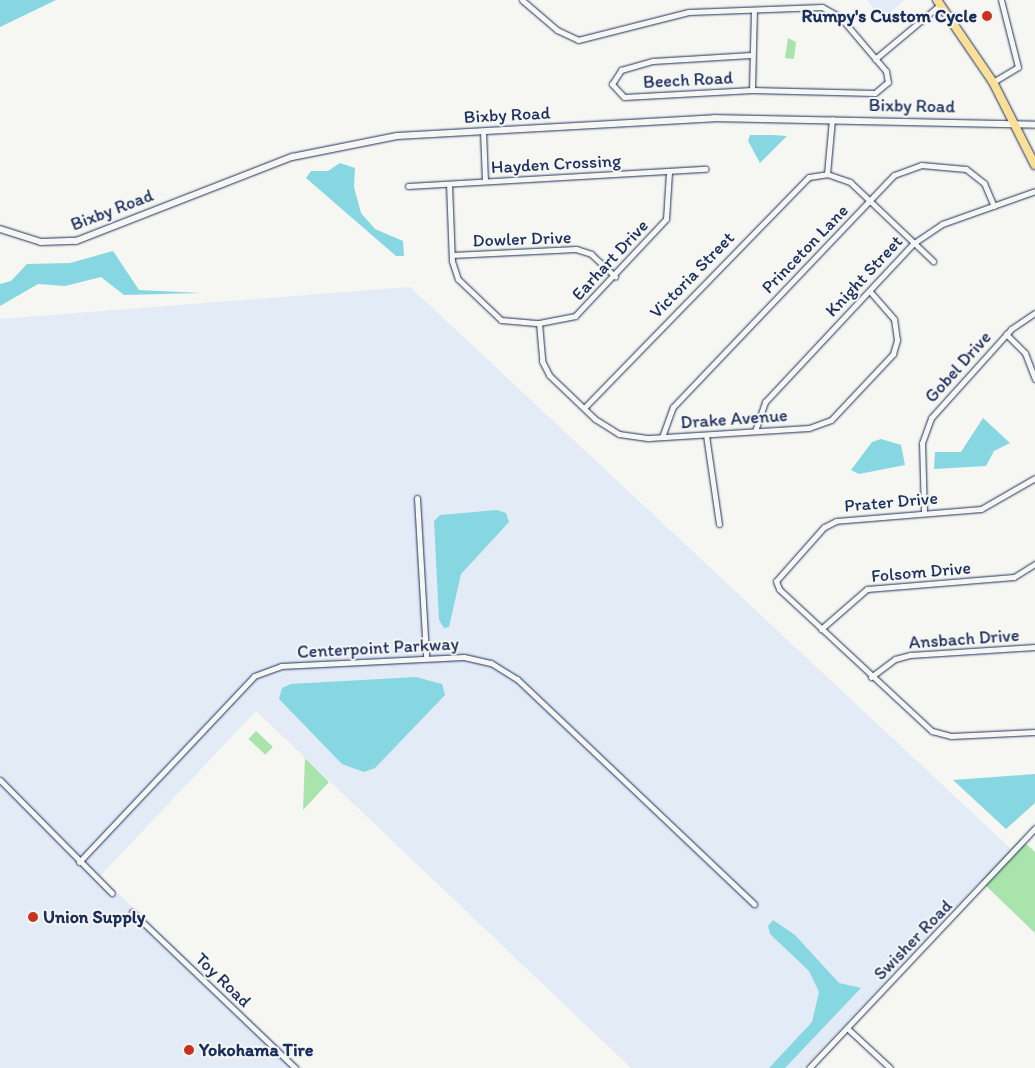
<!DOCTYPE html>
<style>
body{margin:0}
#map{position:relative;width:1035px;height:1068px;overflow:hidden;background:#f6f6f2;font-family:Itim,sans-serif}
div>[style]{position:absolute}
.built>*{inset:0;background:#e3ebf6}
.green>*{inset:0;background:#a8e4ab;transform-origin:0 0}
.water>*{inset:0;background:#86d7e1}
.roads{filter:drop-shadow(0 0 1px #1b2f5e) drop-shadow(0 0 1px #1b2f5e)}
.minor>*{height:5px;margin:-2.5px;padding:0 2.5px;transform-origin:2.5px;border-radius:2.5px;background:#f6f6f2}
.tertiary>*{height:6px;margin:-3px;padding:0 3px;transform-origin:3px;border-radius:3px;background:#f6f6f2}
.primary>*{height:8px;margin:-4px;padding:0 4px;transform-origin:4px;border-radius:4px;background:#fadf96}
.dots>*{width:14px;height:14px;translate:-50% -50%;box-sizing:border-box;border:2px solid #f6f6f2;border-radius:50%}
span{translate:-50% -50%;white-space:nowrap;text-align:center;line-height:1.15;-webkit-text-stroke:4px #f6f6f2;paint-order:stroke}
.poi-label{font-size:18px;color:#1b2f5e;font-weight:700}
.right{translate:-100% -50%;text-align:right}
.left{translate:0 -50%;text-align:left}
.street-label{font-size:18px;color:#1b2f5e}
</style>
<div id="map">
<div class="built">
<div style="clip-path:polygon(867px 0,904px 0,883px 19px)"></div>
<div style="clip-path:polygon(410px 287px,1011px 849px,804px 1068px,631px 1068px,256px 711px,100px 876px,302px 1068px,0 1068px,0 319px)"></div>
</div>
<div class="green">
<div style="clip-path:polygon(788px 38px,796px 42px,794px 59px,785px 58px)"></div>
<div style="left:256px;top:731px;width:23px;height:11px;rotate:43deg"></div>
<div style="clip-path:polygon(305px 758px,329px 782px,303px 810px)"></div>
<div style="clip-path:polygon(1021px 839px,1035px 852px,1035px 933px,981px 881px)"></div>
</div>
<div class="water">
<div style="clip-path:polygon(0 0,56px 0,0 27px)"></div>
<div style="clip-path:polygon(750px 135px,773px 135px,787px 136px,760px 163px,748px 141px)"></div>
<div style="clip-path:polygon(340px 163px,355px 168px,354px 187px,361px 213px,375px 229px,403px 241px,404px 256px,396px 256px,306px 178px,311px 171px,328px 171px)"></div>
<div style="clip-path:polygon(113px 251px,139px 290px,201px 293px,124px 295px,101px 277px,65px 286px,38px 284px,0 306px,0 284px,11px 281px,27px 264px,70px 263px)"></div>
<div style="clip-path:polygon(983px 418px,1010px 443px,994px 451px,986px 466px,934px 469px,935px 452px,961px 452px)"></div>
<div style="clip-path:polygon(881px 439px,901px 445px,905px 465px,859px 474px,851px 470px,872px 442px)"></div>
<div style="clip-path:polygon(497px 510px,506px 513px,509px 522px,461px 574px,449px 627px,444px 628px,439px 620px,434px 521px,440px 515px)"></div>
<div style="clip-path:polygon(416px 677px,442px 684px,445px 695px,375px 768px,364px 772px,342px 764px,279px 699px,282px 688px,291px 684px)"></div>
<div style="clip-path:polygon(1035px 774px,1035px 803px,1006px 829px,953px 780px)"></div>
<div style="clip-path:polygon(773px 920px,795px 935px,839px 983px,861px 988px,785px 1068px,769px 1068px,812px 1022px,819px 992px,809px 971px,770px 934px,768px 926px)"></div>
</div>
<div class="roads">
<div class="minor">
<div style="left:522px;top:0;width:46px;rotate:40.6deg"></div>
<div style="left:557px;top:30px;width:23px;rotate:25deg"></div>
<div style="left:578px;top:40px;width:114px;rotate:-14.2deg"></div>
<div style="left:689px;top:12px;width:133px;rotate:-2.2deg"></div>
<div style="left:822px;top:7px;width:21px;rotate:29deg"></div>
<div style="left:840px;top:17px;width:71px;rotate:49.6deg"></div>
<div style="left:886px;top:71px;width:11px;rotate:80deg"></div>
<div style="left:888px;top:82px;width:17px;rotate:140deg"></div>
<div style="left:875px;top:93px;width:123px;rotate:-178.6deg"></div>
<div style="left:752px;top:90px;width:128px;rotate:176.9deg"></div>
<div style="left:624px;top:97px;width:18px;rotate:-133deg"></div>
<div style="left:612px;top:84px;width:17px;rotate:-57deg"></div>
<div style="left:621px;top:70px;width:33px;rotate:-16deg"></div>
<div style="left:653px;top:61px;width:98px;rotate:-3.5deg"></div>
<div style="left:875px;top:59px;width:86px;rotate:-39.8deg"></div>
<div style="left:993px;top:82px;width:29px;rotate:-31deg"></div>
<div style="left:1018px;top:67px;width:69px;rotate:-104.2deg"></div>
<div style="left:752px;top:90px;width:80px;rotate:-88.6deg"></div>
<div style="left:483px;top:131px;width:50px;rotate:87.7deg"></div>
<div style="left:827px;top:174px;width:55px;rotate:-84.8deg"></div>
<div style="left:449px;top:184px;width:77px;rotate:87.8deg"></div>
<div style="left:452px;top:261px;width:19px;rotate:72deg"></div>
<div style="left:458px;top:279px;width:59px;rotate:43.6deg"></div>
<div style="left:501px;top:320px;width:38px;rotate:5deg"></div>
<div style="left:539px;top:323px;width:37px;rotate:-11deg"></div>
<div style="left:575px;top:316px;width:133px;rotate:-46.8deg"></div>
<div style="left:666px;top:219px;width:47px;rotate:-86.3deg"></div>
<div style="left:408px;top:186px;width:298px;rotate:-3.3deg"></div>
<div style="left:452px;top:255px;width:124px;rotate:-2.8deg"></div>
<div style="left:576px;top:249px;width:16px;rotate:18deg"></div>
<div style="left:591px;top:254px;width:33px;rotate:43deg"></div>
<div style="left:539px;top:323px;width:38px;rotate:85deg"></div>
<div style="left:542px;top:361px;width:16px;rotate:63deg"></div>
<div style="left:549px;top:375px;width:64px;rotate:43.7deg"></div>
<div style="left:595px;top:419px;width:28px;rotate:32deg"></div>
<div style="left:619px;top:434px;width:30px;rotate:8deg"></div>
<div style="left:649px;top:438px;width:160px;rotate:-3.6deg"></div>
<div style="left:809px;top:428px;width:23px;rotate:-20deg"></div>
<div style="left:831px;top:420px;width:91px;rotate:-46.8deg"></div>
<div style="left:893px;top:354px;width:15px;rotate:-74deg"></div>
<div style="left:897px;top:340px;width:21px;rotate:-98deg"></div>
<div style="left:894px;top:319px;width:37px;rotate:-131deg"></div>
<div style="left:1006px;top:334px;width:27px;rotate:45deg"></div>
<div style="left:1025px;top:353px;width:28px;rotate:69deg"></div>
<div style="left:584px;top:408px;width:322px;rotate:-45.8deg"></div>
<div style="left:809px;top:177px;width:18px;rotate:-9deg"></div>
<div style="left:827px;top:174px;width:24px;rotate:19deg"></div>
<div style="left:850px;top:182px;width:115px;rotate:43.6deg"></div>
<div style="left:755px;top:431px;width:31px;rotate:-71deg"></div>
<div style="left:765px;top:402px;width:218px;rotate:-46.9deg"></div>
<div style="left:914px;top:243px;width:34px;rotate:-34deg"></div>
<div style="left:942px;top:224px;width:99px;rotate:-19.5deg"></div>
<div style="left:706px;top:435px;width:90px;rotate:81.7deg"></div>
<div style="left:662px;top:437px;width:32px;rotate:-70deg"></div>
<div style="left:673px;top:407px;width:320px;rotate:-46.4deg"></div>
<div style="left:894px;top:175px;width:29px;rotate:-20deg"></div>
<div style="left:921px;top:165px;width:45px;rotate:5.1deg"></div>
<div style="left:966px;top:169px;width:23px;rotate:38deg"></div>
<div style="left:984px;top:183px;width:25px;rotate:67deg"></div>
<div style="left:1035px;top:478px;width:62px;rotate:150.1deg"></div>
<div style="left:981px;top:509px;width:145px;rotate:175.3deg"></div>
<div style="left:836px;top:521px;width:13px;rotate:153deg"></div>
<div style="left:824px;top:527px;width:72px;rotate:131.6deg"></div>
<div style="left:776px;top:581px;width:9px;rotate:69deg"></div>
<div style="left:779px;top:589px;width:209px;rotate:42.9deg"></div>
<div style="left:932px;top:731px;width:20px;rotate:15deg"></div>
<div style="left:951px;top:736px;width:84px;rotate:-2.7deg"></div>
<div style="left:417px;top:498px;width:158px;rotate:86.7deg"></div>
<div style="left:924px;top:513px;width:70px;rotate:-91.6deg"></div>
<div style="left:922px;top:443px;width:27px;rotate:-70deg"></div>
<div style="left:931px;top:418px;width:120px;rotate:-48deg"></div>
<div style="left:1011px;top:329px;width:29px;rotate:-34deg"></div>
<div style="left:821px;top:629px;width:61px;rotate:-41deg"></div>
<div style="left:867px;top:589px;width:147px;rotate:-4.7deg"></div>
<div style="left:1014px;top:577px;width:25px;rotate:-32deg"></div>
<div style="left:871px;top:677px;width:30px;rotate:-37deg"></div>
<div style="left:895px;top:659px;width:16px;rotate:-15deg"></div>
<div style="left:910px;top:655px;width:125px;rotate:-3.7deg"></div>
<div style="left:0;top:780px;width:159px;rotate:45.3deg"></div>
<div style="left:79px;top:862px;width:255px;rotate:-46.7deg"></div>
<div style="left:254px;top:676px;width:29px;rotate:-20deg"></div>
<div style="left:281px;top:666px;width:183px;rotate:-2.8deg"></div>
<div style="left:464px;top:657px;width:28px;rotate:13deg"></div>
<div style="left:491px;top:663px;width:31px;rotate:32deg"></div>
<div style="left:517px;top:679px;width:327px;rotate:43.5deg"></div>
<div style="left:132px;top:912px;width:226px;rotate:43.7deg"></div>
<div style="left:847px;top:1028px;width:59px;rotate:42.9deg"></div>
<div style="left:809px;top:1068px;width:330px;rotate:-46.7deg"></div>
</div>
<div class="tertiary">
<div style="left:0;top:229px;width:43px;rotate:17.6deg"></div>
<div style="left:41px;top:242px;width:35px;rotate:-2deg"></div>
<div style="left:76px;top:241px;width:232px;rotate:-21.3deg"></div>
<div style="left:292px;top:157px;width:107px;rotate:-11.3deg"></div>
<div style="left:397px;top:136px;width:318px;rotate:-3.2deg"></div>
<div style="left:714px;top:118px;width:321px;rotate:1.2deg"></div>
</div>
<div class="primary">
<div style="left:937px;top:0;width:99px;rotate:55.7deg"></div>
<div style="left:993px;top:82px;width:93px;rotate:63.2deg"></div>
</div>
</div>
<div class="dots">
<div style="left:987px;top:16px;background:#c8321e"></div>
<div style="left:33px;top:917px;background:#c8321e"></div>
<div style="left:189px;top:1050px;background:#c8321e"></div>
</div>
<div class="poi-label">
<span class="right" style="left:977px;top:16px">Rumpy's Custom Cycle</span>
<span class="left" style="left:43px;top:917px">Union Supply</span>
<span class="left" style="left:199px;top:1050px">Yokohama Tire</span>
</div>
<div class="street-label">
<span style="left:688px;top:80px;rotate:-3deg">Beech Road</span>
<span style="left:912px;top:106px;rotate:1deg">Bixby Road</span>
<span style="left:507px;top:115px;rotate:-3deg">Bixby Road</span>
<span style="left:556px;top:164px;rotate:-3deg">Hayden Crossing</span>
<span style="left:112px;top:210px;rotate:-21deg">Bixby Road</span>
<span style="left:522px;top:239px;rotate:-2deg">Dowler Drive</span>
<span style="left:805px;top:249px;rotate:-46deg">Princeton Lane</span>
<span style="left:610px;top:260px;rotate:-47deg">Earhart Drive</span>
<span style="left:692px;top:275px;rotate:-46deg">Victoria Street</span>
<span style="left:864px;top:276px;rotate:-47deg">Knight Street</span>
<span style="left:958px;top:367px;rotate:-48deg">Gobel Drive</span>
<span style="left:734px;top:419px;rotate:-4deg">Drake Avenue</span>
<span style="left:891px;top:502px;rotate:-5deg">Prater Drive</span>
<span style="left:921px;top:572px;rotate:-5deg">Folsom Drive</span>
<span style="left:964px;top:639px;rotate:-4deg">Ansbach Drive</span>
<span style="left:378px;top:648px;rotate:-3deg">Centerpoint Parkway</span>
<span style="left:913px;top:940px;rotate:-46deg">Swisher Road</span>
<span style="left:223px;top:980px;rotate:44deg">Toy Road</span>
</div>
</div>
